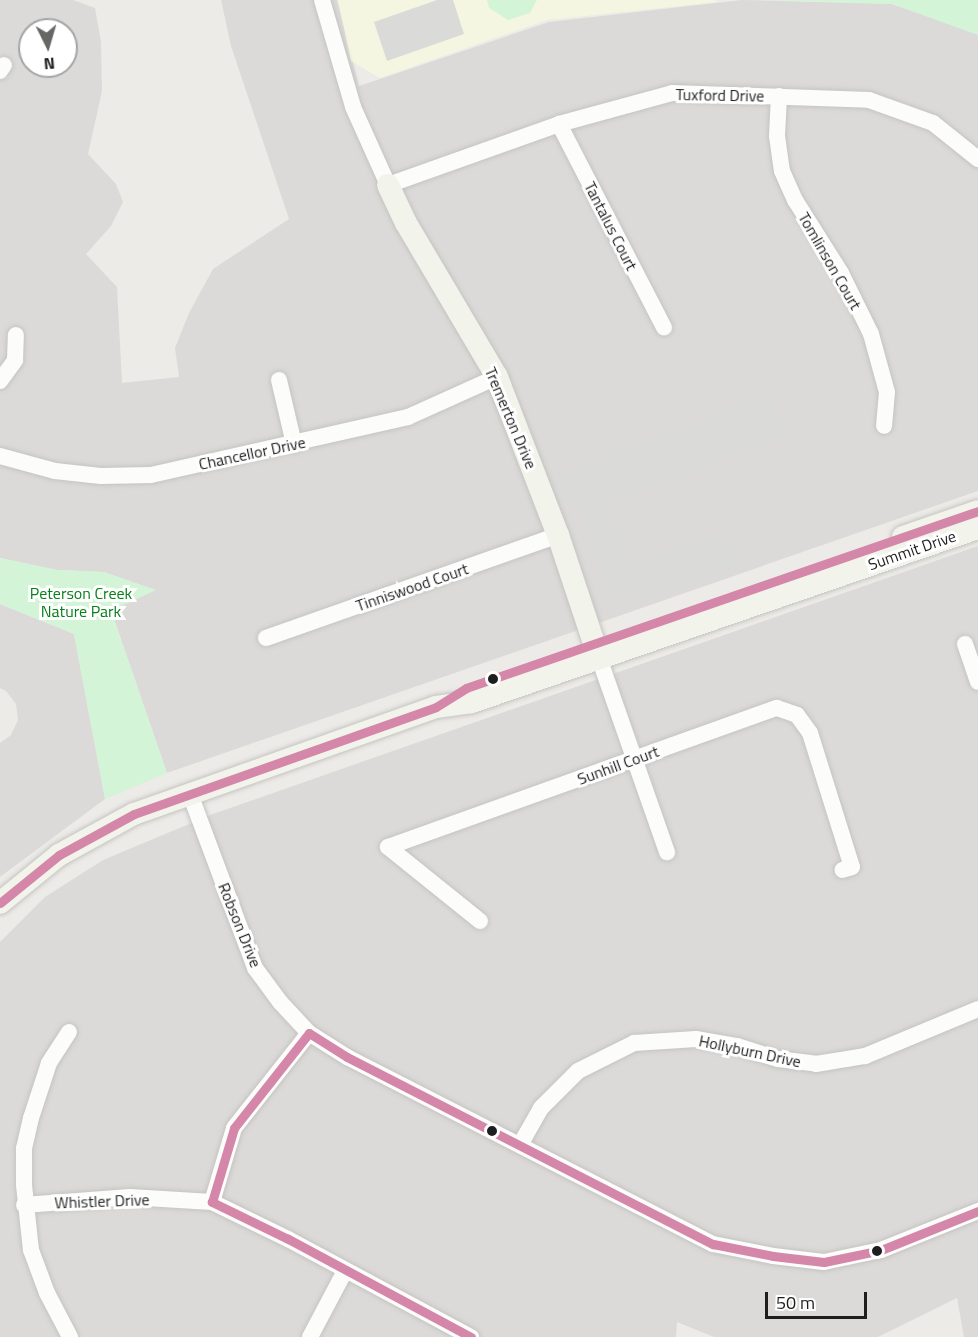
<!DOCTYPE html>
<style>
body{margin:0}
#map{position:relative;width:978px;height:1337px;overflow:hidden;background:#ecebe7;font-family:"Titillium Web",sans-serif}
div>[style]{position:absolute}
.residential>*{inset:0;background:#dbdad8}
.education>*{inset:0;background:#f5f6e2}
.religious>*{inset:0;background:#dadad8}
.park>*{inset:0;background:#d3f4d6}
.roads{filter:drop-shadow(0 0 2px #c5c4c3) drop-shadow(0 0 2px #c5c4c3)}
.street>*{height:16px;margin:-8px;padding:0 8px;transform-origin:8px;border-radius:8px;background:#fcfcfb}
.secondary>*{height:22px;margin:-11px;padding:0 11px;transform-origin:11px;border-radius:11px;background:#f2f3ea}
.bus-1>*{height:9px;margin:-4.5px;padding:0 4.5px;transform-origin:4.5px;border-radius:4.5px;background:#d487a9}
.dots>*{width:16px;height:16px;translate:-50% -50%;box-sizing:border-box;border:3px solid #fff;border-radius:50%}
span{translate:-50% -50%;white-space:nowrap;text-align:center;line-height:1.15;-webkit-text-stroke:6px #fff;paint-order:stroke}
.street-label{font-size:16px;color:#1e1e1e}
.park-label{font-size:16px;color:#08801a}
.north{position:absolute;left:18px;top:18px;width:60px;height:60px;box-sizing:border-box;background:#fff;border:2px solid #a5a5a5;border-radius:50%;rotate:175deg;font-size:16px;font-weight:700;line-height:24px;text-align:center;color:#1e1e1e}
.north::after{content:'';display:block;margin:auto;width:21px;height:27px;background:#666664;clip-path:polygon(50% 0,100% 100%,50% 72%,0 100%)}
.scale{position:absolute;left:765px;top:1292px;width:102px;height:27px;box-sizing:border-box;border:3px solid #1e1e1e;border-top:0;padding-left:8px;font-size:18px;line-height:21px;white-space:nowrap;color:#1e1e1e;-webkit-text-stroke:4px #fff;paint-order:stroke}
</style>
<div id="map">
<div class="residential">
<div style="clip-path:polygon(evenodd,0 0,73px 0,95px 8px,101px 42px,102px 91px,88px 154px,116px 184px,123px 202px,111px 226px,86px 254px,117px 287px,122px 383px,179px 377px,175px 348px,189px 313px,213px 269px,289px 219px,231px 46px,221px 0,337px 0,359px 86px,549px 22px,742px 0,892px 4px,973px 31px,978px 35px,978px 491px,167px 773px,111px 610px,155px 590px,104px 572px,57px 570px,0 558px,0 0,30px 30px,66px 30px,66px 66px,30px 66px,30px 30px)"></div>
<div style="clip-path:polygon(978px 546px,978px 1337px,964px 1337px,957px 1298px,878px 1337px,714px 1337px,677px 1322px,676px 1337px,0 1337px,0 942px,45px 897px,103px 860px,213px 814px)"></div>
<div style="clip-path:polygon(0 604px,74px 634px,105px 799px,0 877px,0 743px,11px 735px,18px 720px,16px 704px,6px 691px,0 688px)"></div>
</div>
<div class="education">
<div style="clip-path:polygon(338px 0,716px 0,717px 2px,547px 20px,380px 78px,351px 61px)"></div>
</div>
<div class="religious">
<div style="clip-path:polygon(437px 0,453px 0,464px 34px,387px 61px,374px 22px)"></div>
<div style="clip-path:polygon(772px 393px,785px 434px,607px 504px,630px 566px,724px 530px,738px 567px,640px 604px,634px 592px,612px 600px,578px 500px,562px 503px,554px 477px)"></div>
</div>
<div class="park">
<div style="clip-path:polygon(487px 0,537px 0,530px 13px,508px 20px,489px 8px)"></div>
<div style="clip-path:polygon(763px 0,978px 0,978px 35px,892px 4px)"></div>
<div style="clip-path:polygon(0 558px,57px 570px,104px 572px,156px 590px,111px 611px,167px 773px,105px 799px,74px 634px,0 604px)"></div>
</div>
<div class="roads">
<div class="street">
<div style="left:322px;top:0;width:111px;rotate:73.8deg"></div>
<div style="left:353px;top:107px;width:85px;rotate:65.8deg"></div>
<div style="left:388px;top:185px;width:182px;rotate:-19.6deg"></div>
<div style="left:559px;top:124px;width:117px;rotate:-15.3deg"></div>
<div style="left:672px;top:93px;width:197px;rotate:2deg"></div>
<div style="left:869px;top:100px;width:68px;rotate:19.8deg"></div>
<div style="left:933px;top:123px;width:58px;rotate:38.7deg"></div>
<div style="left:0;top:71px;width:7px;rotate:-56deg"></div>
<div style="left:779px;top:96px;width:40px;rotate:92.9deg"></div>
<div style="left:777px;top:136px;width:35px;rotate:82deg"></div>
<div style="left:782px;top:171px;width:32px;rotate:66deg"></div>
<div style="left:795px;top:200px;width:86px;rotate:57.8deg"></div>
<div style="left:841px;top:273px;width:68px;rotate:63.8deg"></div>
<div style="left:871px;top:334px;width:60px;rotate:74.6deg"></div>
<div style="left:887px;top:392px;width:34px;rotate:95deg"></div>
<div style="left:559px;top:124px;width:229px;rotate:62.7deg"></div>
<div style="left:279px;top:380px;width:66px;rotate:76.8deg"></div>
<div style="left:0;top:381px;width:26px;rotate:-54deg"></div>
<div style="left:15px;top:360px;width:25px;rotate:-88deg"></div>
<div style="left:0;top:456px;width:57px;rotate:15.3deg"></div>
<div style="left:55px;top:471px;width:46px;rotate:6.2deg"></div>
<div style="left:101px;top:476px;width:50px;rotate:-1.1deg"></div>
<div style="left:151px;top:475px;width:263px;rotate:-12.7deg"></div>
<div style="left:408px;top:417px;width:98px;rotate:-24.2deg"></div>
<div style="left:266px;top:638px;width:310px;rotate:-19.4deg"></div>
<div style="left:965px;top:644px;width:40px;rotate:71.1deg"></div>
<div style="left:599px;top:658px;width:206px;rotate:70.7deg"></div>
<div style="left:190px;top:794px;width:186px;rotate:69.5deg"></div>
<div style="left:255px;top:968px;width:42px;rotate:53.7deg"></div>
<div style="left:280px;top:1002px;width:42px;rotate:46.9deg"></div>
<div style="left:309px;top:1033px;width:45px;rotate:32.3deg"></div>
<div style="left:347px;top:1057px;width:411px;rotate:27.1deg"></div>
<div style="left:713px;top:1244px;width:61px;rotate:11.3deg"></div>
<div style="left:773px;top:1256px;width:51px;rotate:6.7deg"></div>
<div style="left:824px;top:1262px;width:58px;rotate:-11.9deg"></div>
<div style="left:881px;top:1250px;width:105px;rotate:-21.9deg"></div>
<div style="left:480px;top:921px;width:118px;rotate:-141.2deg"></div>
<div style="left:388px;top:847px;width:413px;rotate:-19.7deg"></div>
<div style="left:777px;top:708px;width:21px;rotate:19deg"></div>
<div style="left:797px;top:715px;width:22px;rotate:54deg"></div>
<div style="left:810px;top:733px;width:140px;rotate:72.6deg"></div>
<div style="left:852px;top:867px;width:10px;rotate:163deg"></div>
<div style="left:69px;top:1032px;width:37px;rotate:123deg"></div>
<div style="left:49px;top:1063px;width:58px;rotate:108.1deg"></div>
<div style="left:31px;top:1118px;width:32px;rotate:103deg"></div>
<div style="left:24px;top:1149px;width:36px;rotate:90deg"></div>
<div style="left:24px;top:1185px;width:65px;rotate:83.9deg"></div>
<div style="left:31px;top:1250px;width:46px;rotate:69.6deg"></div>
<div style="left:47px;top:1293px;width:50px;rotate:62.4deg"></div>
<div style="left:520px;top:1145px;width:43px;rotate:-60.4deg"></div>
<div style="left:541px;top:1108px;width:52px;rotate:-45deg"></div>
<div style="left:578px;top:1071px;width:63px;rotate:-26.6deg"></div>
<div style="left:634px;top:1043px;width:62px;rotate:-3.7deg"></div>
<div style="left:696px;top:1039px;width:42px;rotate:9.7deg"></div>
<div style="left:737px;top:1046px;width:43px;rotate:17.6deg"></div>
<div style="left:778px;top:1059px;width:38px;rotate:7deg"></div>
<div style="left:816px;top:1064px;width:50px;rotate:-9.3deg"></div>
<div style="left:865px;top:1056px;width:122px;rotate:-22.6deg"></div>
<div style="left:212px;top:1202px;width:77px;rotate:-73.4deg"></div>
<div style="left:234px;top:1128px;width:121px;rotate:-51.7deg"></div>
<div style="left:24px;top:1205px;width:106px;rotate:-4.3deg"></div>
<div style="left:130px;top:1197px;width:82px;rotate:3.5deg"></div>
<div style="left:212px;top:1202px;width:85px;rotate:26deg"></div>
<div style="left:288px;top:1239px;width:208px;rotate:28.2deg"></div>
<div style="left:310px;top:1337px;width:75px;rotate:-62.1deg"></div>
</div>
<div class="secondary">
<div style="left:388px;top:185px;width:42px;rotate:64.7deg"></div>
<div style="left:406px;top:223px;width:179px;rotate:59.4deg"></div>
<div style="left:497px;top:377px;width:169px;rotate:68.9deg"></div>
<div style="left:558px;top:535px;width:130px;rotate:71.6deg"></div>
<div style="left:903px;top:537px;width:79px;rotate:-19.1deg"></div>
<div style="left:0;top:903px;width:76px;rotate:-39.1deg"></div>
<div style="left:59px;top:855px;width:85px;rotate:-28.7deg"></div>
<div style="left:134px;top:814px;width:320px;rotate:-19.5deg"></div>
<div style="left:436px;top:707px;width:36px;rotate:-8deg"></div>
<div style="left:472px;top:702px;width:535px;rotate:-18.98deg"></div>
</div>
</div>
<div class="bus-1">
<div style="left:0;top:903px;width:76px;rotate:-39.1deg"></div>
<div style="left:59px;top:855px;width:85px;rotate:-28.7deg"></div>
<div style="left:134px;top:814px;width:320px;rotate:-19.5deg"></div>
<div style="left:436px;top:707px;width:36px;rotate:-32deg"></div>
<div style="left:466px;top:688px;width:542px;rotate:-19.07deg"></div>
<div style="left:471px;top:1337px;width:208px;rotate:-151.8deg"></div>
<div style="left:288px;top:1239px;width:85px;rotate:-154deg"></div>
<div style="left:212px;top:1202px;width:77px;rotate:-73.4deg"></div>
<div style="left:234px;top:1128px;width:121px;rotate:-51.7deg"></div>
<div style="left:309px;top:1033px;width:45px;rotate:32.3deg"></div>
<div style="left:347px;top:1057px;width:411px;rotate:27.1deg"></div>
<div style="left:713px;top:1244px;width:61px;rotate:11.3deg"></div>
<div style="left:773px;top:1256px;width:51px;rotate:6.7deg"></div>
<div style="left:824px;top:1262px;width:58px;rotate:-11.9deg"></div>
<div style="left:881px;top:1250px;width:105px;rotate:-21.9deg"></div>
</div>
<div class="dots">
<div style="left:493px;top:679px;background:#1e1e1e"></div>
<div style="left:492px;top:1131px;background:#1e1e1e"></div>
<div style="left:877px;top:1251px;background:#1e1e1e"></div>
</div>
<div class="street-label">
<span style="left:720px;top:95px;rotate:1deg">Tuxford Drive</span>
<span style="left:611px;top:226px;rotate:63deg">Tantalus Court</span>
<span style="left:830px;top:261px;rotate:60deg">Tomlinson Court</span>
<span style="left:511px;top:418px;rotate:67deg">Tremerton Drive</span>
<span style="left:252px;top:453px;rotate:-12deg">Chancellor Drive</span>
<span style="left:912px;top:550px;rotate:-19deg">Summit Drive</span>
<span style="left:412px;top:587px;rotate:-19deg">Tinniswood Court</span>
<span style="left:618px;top:765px;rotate:-20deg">Sunhill Court</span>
<span style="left:240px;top:925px;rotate:68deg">Robson Drive</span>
<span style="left:750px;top:1051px;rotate:12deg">Hollyburn Drive</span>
<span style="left:102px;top:1201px;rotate:-2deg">Whistler Drive</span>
</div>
<div class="park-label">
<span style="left:81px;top:602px">Peterson Creek<br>Nature Park</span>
</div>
<div class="north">N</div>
<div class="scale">50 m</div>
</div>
